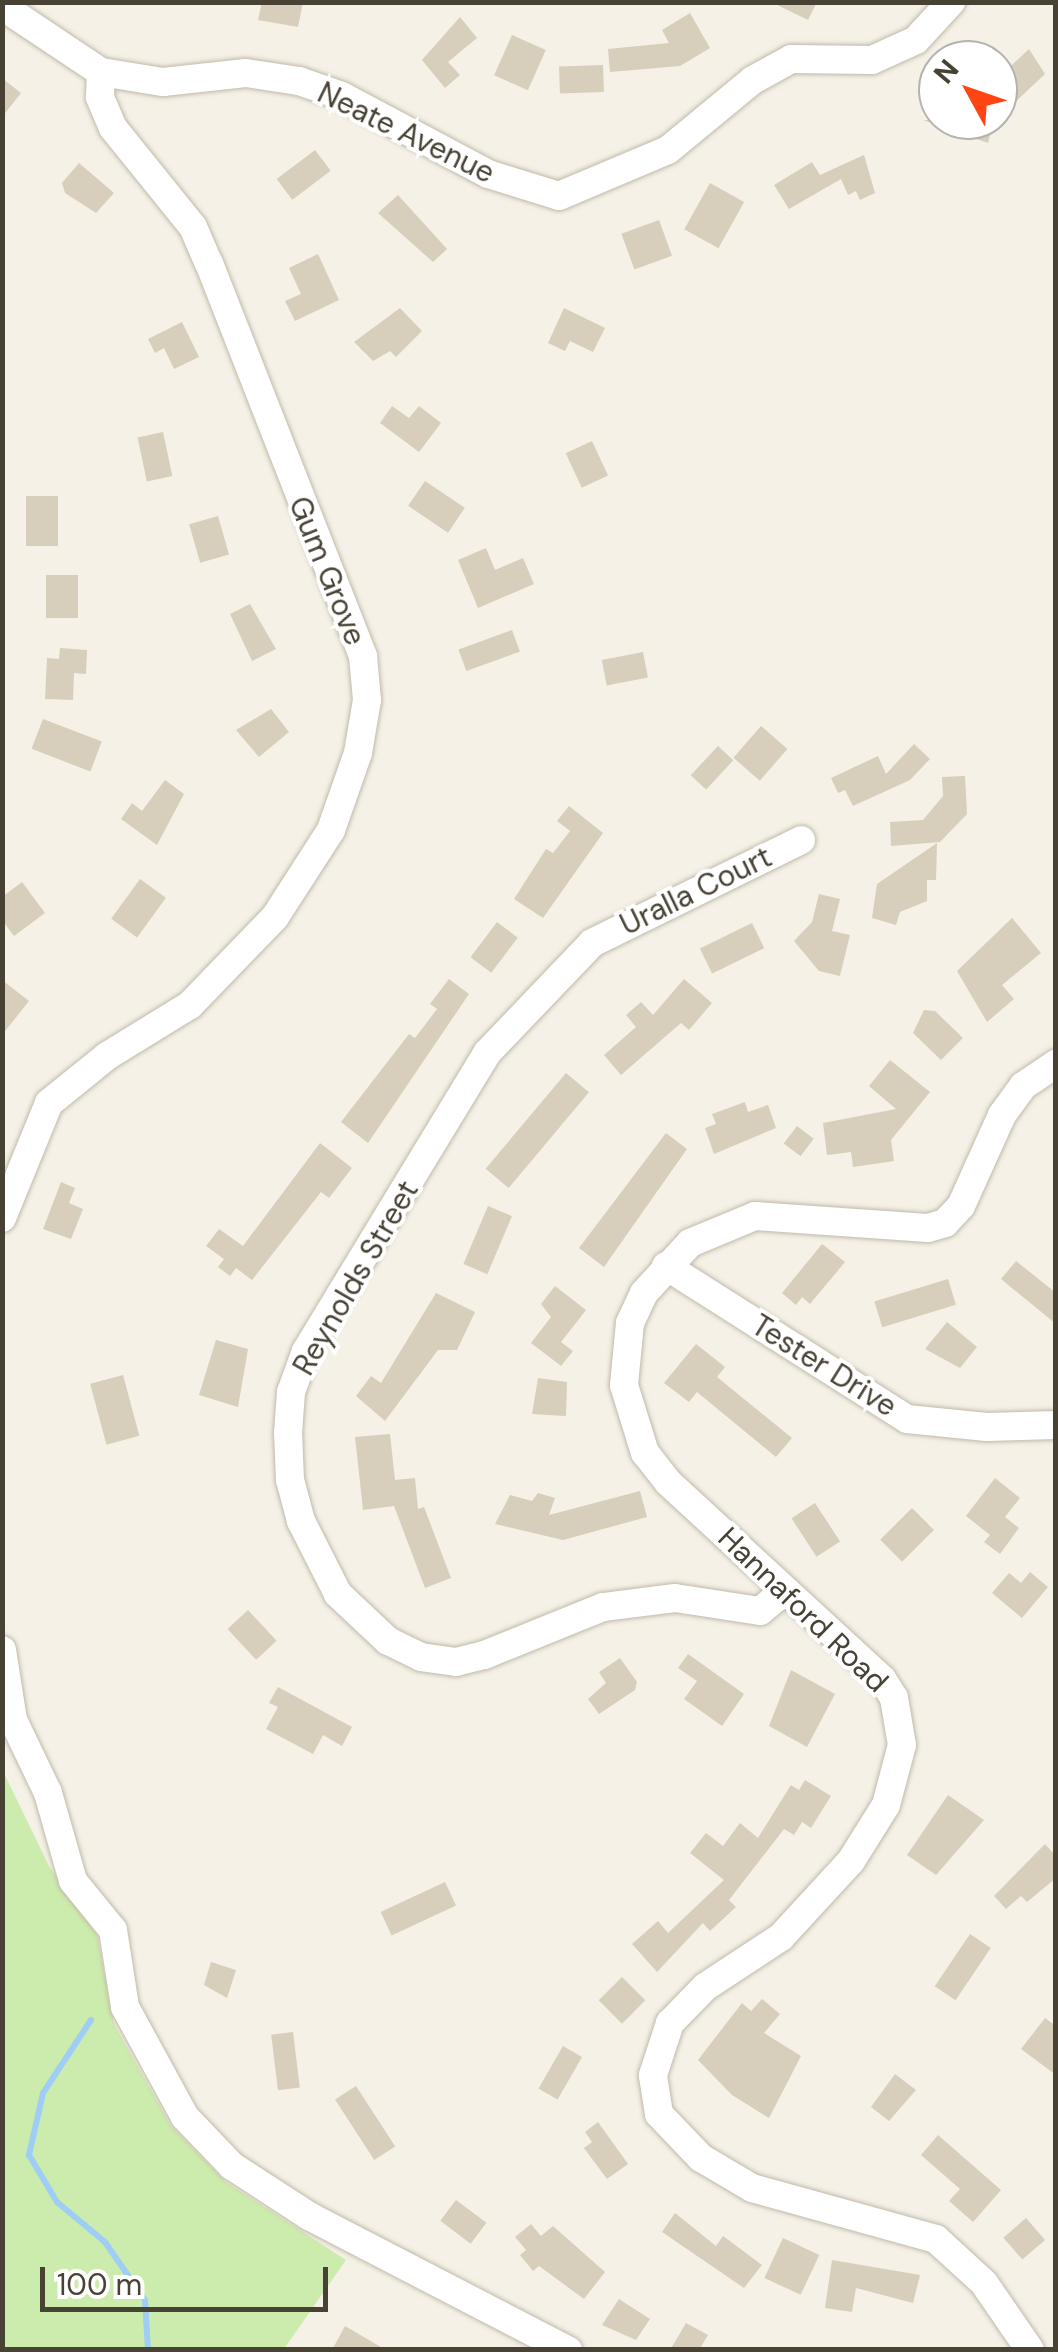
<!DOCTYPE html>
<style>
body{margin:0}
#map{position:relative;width:1058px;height:2352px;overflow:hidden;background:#f5f1e7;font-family:"DM Sans",sans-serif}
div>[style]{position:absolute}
.green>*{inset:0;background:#ccecad}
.stream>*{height:6px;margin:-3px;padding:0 3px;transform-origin:3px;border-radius:3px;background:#9fcdf5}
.building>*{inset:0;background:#d7cebc;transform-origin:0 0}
.roads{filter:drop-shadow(0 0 2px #c1baa9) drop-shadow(0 0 2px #c1baa9)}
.minor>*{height:28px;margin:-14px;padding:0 14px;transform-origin:14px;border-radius:14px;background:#fff}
span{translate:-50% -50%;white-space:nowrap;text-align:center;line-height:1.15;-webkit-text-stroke:8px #fff;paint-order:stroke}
.street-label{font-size:30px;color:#484235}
.frame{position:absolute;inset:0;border:5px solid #484235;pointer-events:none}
.north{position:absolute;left:918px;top:40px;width:100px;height:100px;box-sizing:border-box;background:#fff;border:2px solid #b6b3ae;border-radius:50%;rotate:310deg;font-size:28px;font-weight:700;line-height:40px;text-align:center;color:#484235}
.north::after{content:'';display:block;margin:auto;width:35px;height:45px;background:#ff4514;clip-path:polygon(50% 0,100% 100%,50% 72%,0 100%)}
.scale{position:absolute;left:40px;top:2267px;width:288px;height:45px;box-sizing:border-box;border:5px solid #484235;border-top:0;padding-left:12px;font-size:30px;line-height:35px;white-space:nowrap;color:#484235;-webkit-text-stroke:8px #fff;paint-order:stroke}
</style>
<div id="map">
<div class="green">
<div style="clip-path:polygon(2px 1769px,49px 1866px,97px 1934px,114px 2024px,171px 2126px,226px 2182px,346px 2260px,284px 2349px,3px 2349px)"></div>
</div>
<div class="stream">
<div style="left:91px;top:2020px;width:87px;rotate:123.3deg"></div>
<div style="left:43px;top:2093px;width:64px;rotate:102.7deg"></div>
<div style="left:29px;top:2155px;width:55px;rotate:59.2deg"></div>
<div style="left:57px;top:2202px;width:62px;rotate:39.8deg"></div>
<div style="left:105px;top:2242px;width:70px;rotate:55.4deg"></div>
<div style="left:145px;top:2300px;width:50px;rotate:86.6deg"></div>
</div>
<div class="building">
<div style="clip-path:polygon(262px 2px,303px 2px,298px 27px,258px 20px)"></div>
<div style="clip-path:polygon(771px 2px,817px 2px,808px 20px)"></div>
<div style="clip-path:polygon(690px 13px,710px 48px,680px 66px,610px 72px,608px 49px,669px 43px,662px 30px)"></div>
<div style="clip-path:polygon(460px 17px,477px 38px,448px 62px,460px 75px,445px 88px,422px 60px)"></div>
<div style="left:512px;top:35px;width:37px;height:44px;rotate:24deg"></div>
<div style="clip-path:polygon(1029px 49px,1045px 74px,1013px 104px,998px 78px)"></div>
<div style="left:603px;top:65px;width:27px;height:44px;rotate:88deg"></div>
<div style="clip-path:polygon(2px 78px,21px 93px,2px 117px)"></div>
<div style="clip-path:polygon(923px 120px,994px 120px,988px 143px)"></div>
<div style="left:315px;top:150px;width:26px;height:48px;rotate:53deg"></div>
<div style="clip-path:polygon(864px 155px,875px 193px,860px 200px,856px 191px,848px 195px,841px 179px,789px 209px,774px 185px,812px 162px,820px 175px)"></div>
<div style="clip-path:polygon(79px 163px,114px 193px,96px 213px,65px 193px,62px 183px)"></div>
<div style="left:710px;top:183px;width:39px;height:53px;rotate:29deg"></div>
<div style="clip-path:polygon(398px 195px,447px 249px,433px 262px,378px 213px)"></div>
<div style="left:659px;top:220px;width:38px;height:40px;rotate:70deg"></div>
<div style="clip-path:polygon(318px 254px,339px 300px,295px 321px,285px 301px,301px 294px,289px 268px)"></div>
<div style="clip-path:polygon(400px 308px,422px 331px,396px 357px,390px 351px,373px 361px,354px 342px)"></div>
<div style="clip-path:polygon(564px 308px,605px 328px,593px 352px,570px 341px,565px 351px,548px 343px)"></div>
<div style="clip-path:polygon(182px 322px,199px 357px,174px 369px,164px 348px,155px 353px,148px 339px)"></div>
<div style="clip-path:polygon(392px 406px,409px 418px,419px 406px,441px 423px,419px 452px,380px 423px)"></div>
<div style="left:163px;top:432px;width:45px;height:26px;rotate:78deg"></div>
<div style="left:592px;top:441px;width:38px;height:29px;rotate:65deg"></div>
<div style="left:425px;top:481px;width:48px;height:30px;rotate:34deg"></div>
<div style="left:58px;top:496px;width:50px;height:32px;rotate:90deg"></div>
<div style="left:218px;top:516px;width:40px;height:30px;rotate:74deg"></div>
<div style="clip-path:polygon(486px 548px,495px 570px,523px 558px,534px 584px,478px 608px,458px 560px)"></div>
<div style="left:46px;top:575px;width:32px;height:43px"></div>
<div style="clip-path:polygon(250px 604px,276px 649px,252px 661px,230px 614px)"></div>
<div style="left:512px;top:630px;width:23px;height:57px;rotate:70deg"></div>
<div style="clip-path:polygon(60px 648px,87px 650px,86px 674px,74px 673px,73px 700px,45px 699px,47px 658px,59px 659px)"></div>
<div style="left:643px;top:652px;width:26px;height:42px;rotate:79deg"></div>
<div style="clip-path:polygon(271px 709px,289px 732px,259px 757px,236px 730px)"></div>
<div style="left:43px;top:719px;width:63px;height:32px;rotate:21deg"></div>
<div style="left:761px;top:726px;width:35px;height:42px;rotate:41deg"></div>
<div style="clip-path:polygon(914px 744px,930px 759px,910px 780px,853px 806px,845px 790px,838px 793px,831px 778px,878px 756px,886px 774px)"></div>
<div style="left:718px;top:746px;width:21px;height:40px;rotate:43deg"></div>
<div style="clip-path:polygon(965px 776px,967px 814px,940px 842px,891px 846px,890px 822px,923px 820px,943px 796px,942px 777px)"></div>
<div style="clip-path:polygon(165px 780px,184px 794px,157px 845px,121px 819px,132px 803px,142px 811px)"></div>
<div style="clip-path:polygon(569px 806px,603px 833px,543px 918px,514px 899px,546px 849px,553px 853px,570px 831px,557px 821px)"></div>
<div style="clip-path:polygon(937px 843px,936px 880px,927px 880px,927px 901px,900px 912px,896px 925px,872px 918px,877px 884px)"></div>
<div style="left:140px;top:879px;width:32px;height:49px;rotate:36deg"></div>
<div style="clip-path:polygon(22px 882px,45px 913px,14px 936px,2px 920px,2px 897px)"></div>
<div style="clip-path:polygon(819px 894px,840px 899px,832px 931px,850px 935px,840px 976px,819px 971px,794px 941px,812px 922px)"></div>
<div style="clip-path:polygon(1012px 918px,1041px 953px,1002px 985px,1014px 999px,987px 1022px,957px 971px)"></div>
<div style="left:497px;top:922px;width:26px;height:44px;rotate:37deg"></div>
<div style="left:752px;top:923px;width:28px;height:58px;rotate:64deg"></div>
<div style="clip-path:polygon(449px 979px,469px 994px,368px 1143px,341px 1122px,409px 1034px,415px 1038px,437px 1009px,430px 1004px)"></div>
<div style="clip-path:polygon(684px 979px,712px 1003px,689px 1030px,681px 1023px,621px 1075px,604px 1055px,636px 1027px,626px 1015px,641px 1002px,653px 1015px)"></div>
<div style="clip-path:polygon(2px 980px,29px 1001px,2px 1035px)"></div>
<div style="clip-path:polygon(924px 1010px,935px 1011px,963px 1038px,941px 1060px,913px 1033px)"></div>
<div style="clip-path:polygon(890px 1060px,930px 1092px,891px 1140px,894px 1161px,853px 1167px,851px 1152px,827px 1155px,823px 1123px,896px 1109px,869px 1086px)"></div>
<div style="left:566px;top:1073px;width:30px;height:125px;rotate:40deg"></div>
<div style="clip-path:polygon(745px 1102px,748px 1112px,768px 1105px,776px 1128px,714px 1154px,705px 1128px,716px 1124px,712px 1114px)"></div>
<div style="left:797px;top:1126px;width:21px;height:22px;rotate:37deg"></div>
<div style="clip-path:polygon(666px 1133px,687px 1149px,604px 1267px,579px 1248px)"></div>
<div style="clip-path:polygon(320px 1143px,352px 1168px,329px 1198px,321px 1192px,252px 1280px,236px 1268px,230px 1276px,218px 1267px,224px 1259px,206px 1246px,219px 1229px,243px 1246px)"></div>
<div style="clip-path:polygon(61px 1182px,75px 1188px,69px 1203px,83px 1209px,71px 1239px,43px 1229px)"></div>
<div style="left:488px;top:1206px;width:26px;height:63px;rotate:23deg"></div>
<div style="clip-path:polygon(822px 1244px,845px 1262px,810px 1304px,802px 1297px,796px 1305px,782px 1293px)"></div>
<div style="clip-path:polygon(1016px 1261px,1056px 1293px,1056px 1324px,1001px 1279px)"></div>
<div style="left:948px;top:1279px;width:27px;height:77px;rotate:73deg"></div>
<div style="clip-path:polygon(555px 1286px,586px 1310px,561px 1342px,573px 1351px,561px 1366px,531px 1343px,551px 1317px,541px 1304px)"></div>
<div style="clip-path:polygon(436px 1293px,475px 1312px,457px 1350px,438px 1350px,385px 1421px,356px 1396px,371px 1376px,381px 1383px)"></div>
<div style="clip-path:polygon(947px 1322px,977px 1347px,960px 1368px,925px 1349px)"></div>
<div style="clip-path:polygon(216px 1340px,248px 1349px,238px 1407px,199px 1395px)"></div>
<div style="clip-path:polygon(696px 1344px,725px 1367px,717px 1377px,792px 1438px,776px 1457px,697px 1392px,689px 1402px,664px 1383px)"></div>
<div style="left:123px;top:1375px;width:63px;height:34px;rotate:75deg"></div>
<div style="clip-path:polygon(538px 1378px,567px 1382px,566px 1416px,532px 1414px)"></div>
<div style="clip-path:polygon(390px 1434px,395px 1480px,415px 1478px,418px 1509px,424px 1507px,451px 1578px,425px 1588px,394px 1506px,363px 1510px,355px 1437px)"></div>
<div style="clip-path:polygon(995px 1478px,1020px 1498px,1005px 1517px,1019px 1528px,1000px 1554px,984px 1542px,990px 1535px,966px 1516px)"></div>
<div style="clip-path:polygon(640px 1491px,647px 1517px,563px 1540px,495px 1524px,510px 1495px,532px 1501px,538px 1493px,555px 1498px,549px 1515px)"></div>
<div style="left:815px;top:1503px;width:46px;height:28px;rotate:57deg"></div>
<div style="left:912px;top:1508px;width:31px;height:45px;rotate:45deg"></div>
<div style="clip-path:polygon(1030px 1572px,1048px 1587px,1022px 1618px,992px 1593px,1009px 1573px,1021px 1583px)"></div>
<div style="left:248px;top:1610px;width:42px;height:28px;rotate:47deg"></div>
<div style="clip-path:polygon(688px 1654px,744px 1694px,722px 1726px,684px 1699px,697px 1681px,678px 1668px)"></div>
<div style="clip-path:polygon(620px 1658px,637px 1682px,635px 1690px,599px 1714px,588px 1699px,606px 1683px,599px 1672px)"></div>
<div style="clip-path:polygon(791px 1670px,835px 1694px,807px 1747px,769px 1726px)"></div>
<div style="clip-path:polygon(278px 1687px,352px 1727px,342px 1746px,323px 1735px,313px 1754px,266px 1729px,278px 1707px,269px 1703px)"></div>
<div style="clip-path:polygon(805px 1780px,831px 1796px,811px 1828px,802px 1822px,794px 1835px,784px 1829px,729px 1900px,736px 1907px,710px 1931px,703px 1923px,657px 1972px,632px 1944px,658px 1921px,668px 1933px,724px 1880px,690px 1853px,706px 1833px,723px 1846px,740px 1823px,758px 1838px,791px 1785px,799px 1790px)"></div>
<div style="clip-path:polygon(948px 1795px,984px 1820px,936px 1875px,907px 1855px)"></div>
<div style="clip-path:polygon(1045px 1844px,1056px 1856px,1056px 1878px,1027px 1902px,1021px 1896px,1006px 1909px,994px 1896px)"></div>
<div style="left:445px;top:1882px;width:26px;height:71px;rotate:65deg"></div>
<div style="left:970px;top:1934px;width:25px;height:63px;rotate:34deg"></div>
<div style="clip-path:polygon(211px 1962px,236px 1970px,227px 1998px,204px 1985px)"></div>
<div style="left:622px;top:1977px;width:33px;height:33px;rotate:45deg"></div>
<div style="clip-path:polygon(762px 1999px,780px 2014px,764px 2033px,801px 2056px,769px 2118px,732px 2095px,698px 2060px,742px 2003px,751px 2011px)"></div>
<div style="clip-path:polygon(1045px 2018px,1056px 2026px,1056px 2075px,1021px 2049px)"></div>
<div style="left:293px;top:2032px;width:56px;height:22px;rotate:83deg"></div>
<div style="left:563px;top:2046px;width:22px;height:49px;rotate:30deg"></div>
<div style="clip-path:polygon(895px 2074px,916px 2090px,889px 2121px,871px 2107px)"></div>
<div style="left:356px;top:2086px;width:72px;height:25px;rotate:57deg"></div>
<div style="clip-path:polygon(598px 2122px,628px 2164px,607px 2179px,584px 2148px,592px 2142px,585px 2132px)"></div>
<div style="clip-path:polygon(938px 2135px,1001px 2190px,973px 2222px,949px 2201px,960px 2189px,921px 2155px)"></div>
<div style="left:456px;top:2200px;width:38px;height:26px;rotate:37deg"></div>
<div style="clip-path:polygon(675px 2213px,716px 2246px,723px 2236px,762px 2265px,744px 2288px,662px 2232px)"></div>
<div style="left:1026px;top:2218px;width:29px;height:30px;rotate:49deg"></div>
<div style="clip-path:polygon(531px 2224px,541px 2236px,553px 2226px,605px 2272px,584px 2299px,539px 2266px,533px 2271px,520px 2255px,526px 2250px,515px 2237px)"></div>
<div style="left:783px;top:2238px;width:40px;height:44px;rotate:25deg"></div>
<div style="clip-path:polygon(832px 2260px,920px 2275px,913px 2303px,856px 2288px,852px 2312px,825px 2308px)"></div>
<div style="clip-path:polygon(619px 2299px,650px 2319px,636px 2340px,602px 2325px)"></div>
<div style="clip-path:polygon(686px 2323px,708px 2335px,699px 2350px,670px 2350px)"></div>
<div style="clip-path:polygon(345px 2326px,386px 2350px,332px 2350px)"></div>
</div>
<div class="roads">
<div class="minor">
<div style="left:2px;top:6px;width:119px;rotate:33.7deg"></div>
<div style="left:101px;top:72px;width:63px;rotate:9.2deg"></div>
<div style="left:163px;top:82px;width:83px;rotate:-6.2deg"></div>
<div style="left:246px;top:73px;width:54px;rotate:8.6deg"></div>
<div style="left:299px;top:81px;width:46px;rotate:19.2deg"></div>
<div style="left:342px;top:96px;width:166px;rotate:28.1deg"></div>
<div style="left:488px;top:174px;width:74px;rotate:17.2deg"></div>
<div style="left:559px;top:196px;width:118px;rotate:-22.9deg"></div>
<div style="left:668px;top:150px;width:110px;rotate:-39.5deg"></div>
<div style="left:753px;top:80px;width:43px;rotate:-28.9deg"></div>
<div style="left:791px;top:59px;width:81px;rotate:0.7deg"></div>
<div style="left:872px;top:60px;width:48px;rotate:-24.4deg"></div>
<div style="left:916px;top:40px;width:52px;rotate:-47.4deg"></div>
<div style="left:2px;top:1218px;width:124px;rotate:-67.8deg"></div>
<div style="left:49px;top:1103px;width:75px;rotate:-39deg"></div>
<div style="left:107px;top:1056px;width:97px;rotate:-31.6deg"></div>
<div style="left:190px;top:1005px;width:122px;rotate:-46deg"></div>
<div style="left:275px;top:917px;width:103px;rotate:-57.2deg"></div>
<div style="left:331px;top:830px;width:82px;rotate:-70.7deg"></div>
<div style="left:358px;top:753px;width:54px;rotate:-80.4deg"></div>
<div style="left:367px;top:700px;width:44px;rotate:-95.2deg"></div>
<div style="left:363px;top:656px;width:421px;rotate:-111.4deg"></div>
<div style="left:209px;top:264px;width:40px;rotate:-113.4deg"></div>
<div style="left:193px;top:227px;width:127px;rotate:-128.9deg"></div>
<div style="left:113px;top:128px;width:34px;rotate:-113deg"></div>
<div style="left:100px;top:97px;width:25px;rotate:-88deg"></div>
<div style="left:666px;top:1266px;width:285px;rotate:32.4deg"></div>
<div style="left:907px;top:1419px;width:80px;rotate:5.7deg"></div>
<div style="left:987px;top:1427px;width:69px;rotate:-1.7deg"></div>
<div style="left:784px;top:1591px;width:31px;rotate:140deg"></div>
<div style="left:760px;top:1611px;width:86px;rotate:-171.3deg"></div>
<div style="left:675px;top:1598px;width:73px;rotate:172.9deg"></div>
<div style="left:603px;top:1607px;width:128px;rotate:158deg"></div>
<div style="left:484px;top:1655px;width:29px;rotate:166deg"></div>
<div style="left:456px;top:1662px;width:35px;rotate:-172deg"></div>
<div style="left:421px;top:1657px;width:37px;rotate:-154deg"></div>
<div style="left:388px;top:1641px;width:69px;rotate:-136.8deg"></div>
<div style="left:338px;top:1594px;width:82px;rotate:-116.9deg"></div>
<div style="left:301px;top:1521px;width:42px;rotate:-105deg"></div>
<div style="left:290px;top:1480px;width:47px;rotate:-92.4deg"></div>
<div style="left:288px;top:1433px;width:41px;rotate:-85.8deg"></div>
<div style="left:291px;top:1392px;width:44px;rotate:-69.9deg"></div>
<div style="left:306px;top:1351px;width:349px;rotate:-58.7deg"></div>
<div style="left:487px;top:1053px;width:152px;rotate:-46.3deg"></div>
<div style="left:592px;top:943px;width:233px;rotate:-26.2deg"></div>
<div style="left:2px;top:1650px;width:71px;rotate:81.1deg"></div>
<div style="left:13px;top:1720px;width:81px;rotate:64.4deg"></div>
<div style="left:48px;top:1793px;width:91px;rotate:74.1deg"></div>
<div style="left:73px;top:1881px;width:63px;rotate:50.8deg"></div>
<div style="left:113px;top:1930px;width:78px;rotate:81.1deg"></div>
<div style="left:125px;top:2007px;width:125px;rotate:61.4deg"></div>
<div style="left:185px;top:2117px;width:68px;rotate:46.2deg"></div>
<div style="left:232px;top:2166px;width:92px;rotate:33deg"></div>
<div style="left:309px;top:2216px;width:292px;rotate:27.4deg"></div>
<div style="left:1030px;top:2350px;width:81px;rotate:-124.5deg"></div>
<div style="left:984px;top:2283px;width:65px;rotate:-137.5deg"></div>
<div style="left:936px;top:2239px;width:191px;rotate:-164.5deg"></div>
<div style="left:752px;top:2188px;width:59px;rotate:-149.5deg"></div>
<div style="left:701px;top:2158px;width:61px;rotate:-133.7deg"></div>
<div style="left:659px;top:2114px;width:39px;rotate:-99deg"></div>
<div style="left:653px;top:2075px;width:55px;rotate:-71.9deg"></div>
<div style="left:670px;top:2023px;width:50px;rotate:-45.8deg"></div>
<div style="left:705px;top:1987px;width:91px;rotate:-33.3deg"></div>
<div style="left:781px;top:1937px;width:103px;rotate:-47.4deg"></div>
<div style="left:851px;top:1861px;width:66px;rotate:-58deg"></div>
<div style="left:886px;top:1805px;width:62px;rotate:-75.1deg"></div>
<div style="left:902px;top:1745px;width:48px;rotate:-99.7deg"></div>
<div style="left:894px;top:1698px;width:22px;rotate:-122deg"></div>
<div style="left:882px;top:1679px;width:291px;rotate:-137.4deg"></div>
<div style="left:668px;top:1482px;width:37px;rotate:-128deg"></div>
<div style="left:645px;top:1453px;width:71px;rotate:-107.2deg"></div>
<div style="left:624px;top:1385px;width:62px;rotate:-84.5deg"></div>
<div style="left:630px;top:1323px;width:33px;rotate:-65deg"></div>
<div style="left:644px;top:1293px;width:68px;rotate:-47.4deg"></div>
<div style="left:690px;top:1243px;width:70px;rotate:-22.6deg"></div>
<div style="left:755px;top:1216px;width:173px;rotate:4deg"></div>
<div style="left:928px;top:1228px;width:18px;rotate:-16deg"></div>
<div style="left:945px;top:1223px;width:23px;rotate:-47deg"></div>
<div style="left:961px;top:1206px;width:100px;rotate:-65.7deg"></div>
<div style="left:1002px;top:1115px;width:36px;rotate:-54deg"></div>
<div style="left:1023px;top:1086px;width:40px;rotate:-34deg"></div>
</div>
</div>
<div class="street-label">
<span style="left:406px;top:133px;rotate:26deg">Neate Avenue</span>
<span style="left:327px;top:571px;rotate:68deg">Gum Grove</span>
<span style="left:696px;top:891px;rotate:-26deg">Uralla Court</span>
<span style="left:356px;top:1278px;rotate:-60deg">Reynolds Street</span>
<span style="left:824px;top:1366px;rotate:32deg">Tester Drive</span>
<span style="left:803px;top:1610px;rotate:44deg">Hannaford Road</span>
</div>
<div class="frame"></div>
<div class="north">N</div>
<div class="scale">100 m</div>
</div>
